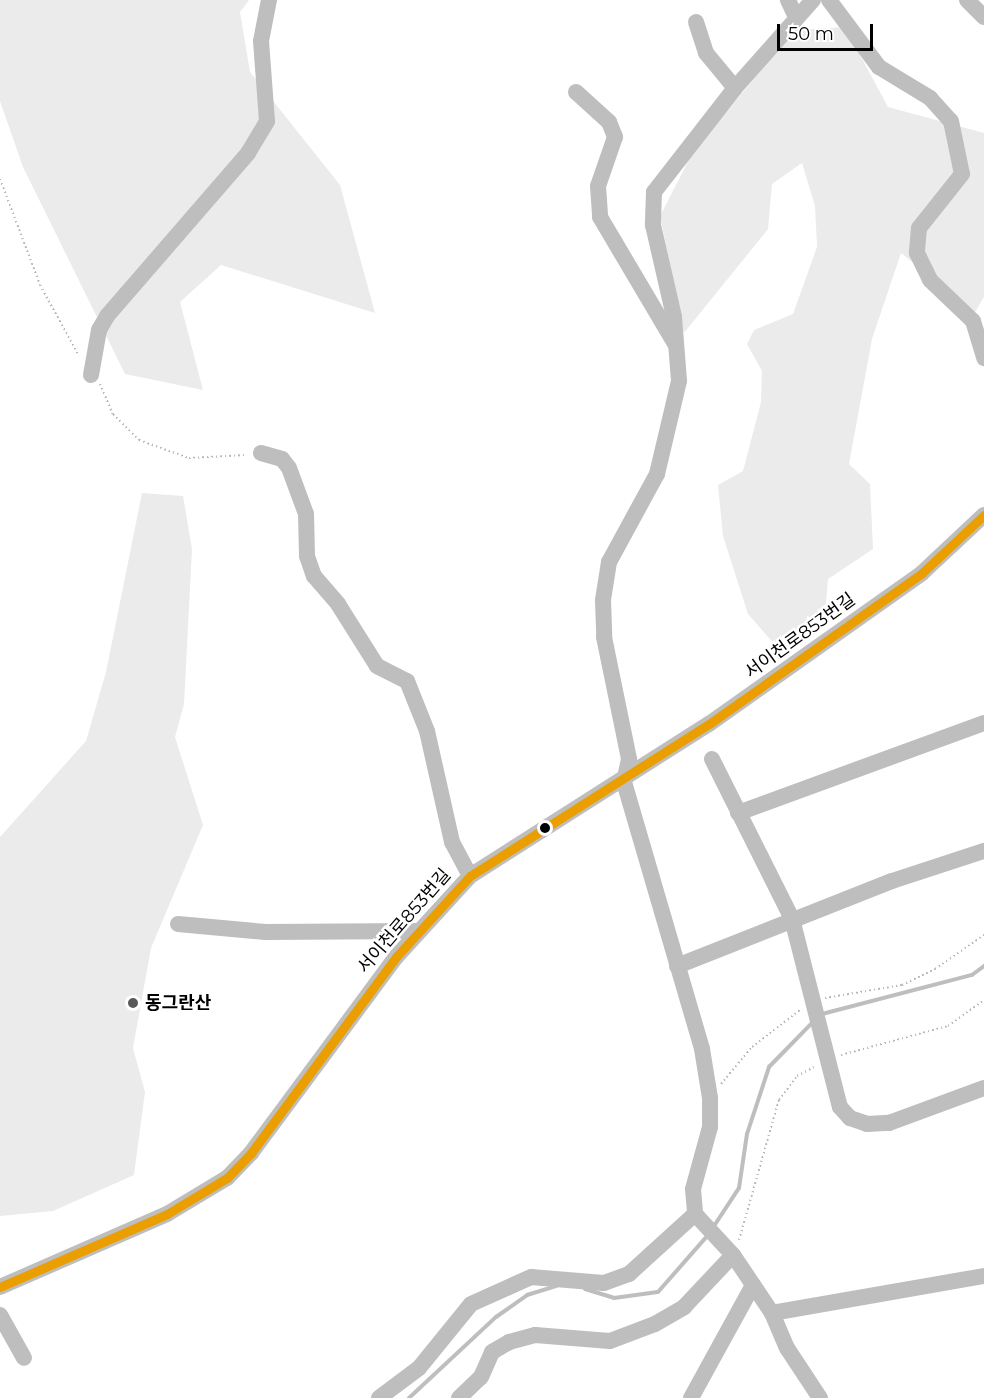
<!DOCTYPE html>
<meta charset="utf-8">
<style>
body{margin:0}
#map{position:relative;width:984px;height:1398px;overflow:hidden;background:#fff;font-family:Montserrat,"Noto Sans KR",sans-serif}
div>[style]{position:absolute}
.green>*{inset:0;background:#ebebeb}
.stream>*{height:4px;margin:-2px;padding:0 2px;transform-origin:2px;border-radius:2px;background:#bebebe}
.path>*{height:2px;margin-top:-1px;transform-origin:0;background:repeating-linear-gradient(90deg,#b9b9b9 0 1.5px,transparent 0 4.5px)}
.minor>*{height:16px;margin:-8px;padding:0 8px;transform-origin:8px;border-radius:8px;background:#bebebe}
.bus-1>*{height:9px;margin:-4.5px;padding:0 4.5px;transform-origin:4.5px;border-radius:4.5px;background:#eb9e00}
.dots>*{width:16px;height:16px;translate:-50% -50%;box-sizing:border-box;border:3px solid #fff;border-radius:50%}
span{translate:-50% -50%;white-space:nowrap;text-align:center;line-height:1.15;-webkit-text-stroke:5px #fff;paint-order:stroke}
.street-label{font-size:18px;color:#000}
.poi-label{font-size:18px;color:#000;font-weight:700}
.left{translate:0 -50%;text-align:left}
.scale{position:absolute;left:777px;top:24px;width:96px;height:27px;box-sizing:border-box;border:3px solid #000;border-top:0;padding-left:8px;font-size:18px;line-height:21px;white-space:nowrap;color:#000;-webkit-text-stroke:4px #fff;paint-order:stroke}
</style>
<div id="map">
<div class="green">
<div style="clip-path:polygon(0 0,249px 0,240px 12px,250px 72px,340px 185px,375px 313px,221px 265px,180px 302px,203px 390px,125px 374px,23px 167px,0 101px)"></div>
<div style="clip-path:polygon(845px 27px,888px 107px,984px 133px,984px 297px,975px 312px,901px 253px,872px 339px,849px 464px,870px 484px,873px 549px,828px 579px,825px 615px,776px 646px,748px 614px,723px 536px,718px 485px,743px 471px,761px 402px,762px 371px,747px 344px,754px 330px,793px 314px,817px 247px,815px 206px,802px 163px,772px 184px,768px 229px,684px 333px,660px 216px,692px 154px,794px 30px)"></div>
<div style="clip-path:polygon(142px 493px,183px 496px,192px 549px,184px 704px,175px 737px,203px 825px,151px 948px,133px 1048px,145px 1092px,134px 1175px,53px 1211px,0 1216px,0 837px,86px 741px,106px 672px)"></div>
</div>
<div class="stream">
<div style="left:822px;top:1014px;width:155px;rotate:-14.6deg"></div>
<div style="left:972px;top:975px;width:15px;rotate:-37deg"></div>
<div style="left:714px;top:1226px;width:45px;rotate:-56.7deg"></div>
<div style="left:739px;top:1188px;width:55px;rotate:-81.6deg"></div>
<div style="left:747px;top:1134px;width:71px;rotate:-71.8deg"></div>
<div style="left:769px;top:1067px;width:62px;rotate:-45.7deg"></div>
<div style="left:585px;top:1289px;width:30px;rotate:17deg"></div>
<div style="left:614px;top:1298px;width:44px;rotate:-7.8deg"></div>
<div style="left:658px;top:1292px;width:76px;rotate:-48.7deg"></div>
<div style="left:409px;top:1398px;width:119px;rotate:-43deg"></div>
<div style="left:496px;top:1317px;width:38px;rotate:-35deg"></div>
<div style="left:527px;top:1295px;width:31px;rotate:-17deg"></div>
</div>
<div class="path">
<div style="left:0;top:179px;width:113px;rotate:69.3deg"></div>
<div style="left:40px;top:285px;width:81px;rotate:61.2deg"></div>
<div style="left:100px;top:384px;width:33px;rotate:67deg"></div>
<div style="left:113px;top:414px;width:37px;rotate:45deg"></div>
<div style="left:139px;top:440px;width:53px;rotate:19.8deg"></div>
<div style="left:189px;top:458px;width:57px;rotate:-3deg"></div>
<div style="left:825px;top:998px;width:78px;rotate:-9.6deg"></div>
<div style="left:902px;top:985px;width:37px;rotate:-26deg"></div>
<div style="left:935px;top:969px;width:60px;rotate:-34.8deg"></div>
<div style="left:841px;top:1055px;width:111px;rotate:-15.2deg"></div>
<div style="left:948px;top:1026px;width:44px;rotate:-35.8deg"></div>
<div style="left:721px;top:1084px;width:48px;rotate:-50deg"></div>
<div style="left:752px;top:1047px;width:61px;rotate:-37.6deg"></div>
<div style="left:739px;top:1240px;width:146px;rotate:-74.1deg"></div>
<div style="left:779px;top:1100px;width:30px;rotate:-53deg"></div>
<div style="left:797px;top:1076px;width:19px;rotate:-28deg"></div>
</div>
<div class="minor">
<div style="left:788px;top:0;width:19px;rotate:65deg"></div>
<div style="left:813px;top:0;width:118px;rotate:131.6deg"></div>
<div style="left:735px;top:88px;width:132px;rotate:127.9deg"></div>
<div style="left:654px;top:192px;width:33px;rotate:92deg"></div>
<div style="left:653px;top:225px;width:94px;rotate:77.1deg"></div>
<div style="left:674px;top:317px;width:64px;rotate:85.5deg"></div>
<div style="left:679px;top:381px;width:96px;rotate:103.3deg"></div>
<div style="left:657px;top:474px;width:100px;rotate:118.6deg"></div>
<div style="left:609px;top:562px;width:38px;rotate:99deg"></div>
<div style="left:603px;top:600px;width:37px;rotate:88deg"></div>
<div style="left:604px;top:637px;width:125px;rotate:78.4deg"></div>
<div style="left:629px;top:759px;width:24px;rotate:102deg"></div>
<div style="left:624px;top:782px;width:278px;rotate:73.7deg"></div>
<div style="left:702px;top:1049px;width:50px;rotate:80.7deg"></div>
<div style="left:710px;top:1098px;width:29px;rotate:90deg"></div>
<div style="left:710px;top:1127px;width:64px;rotate:105.3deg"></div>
<div style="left:693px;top:1189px;width:25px;rotate:85deg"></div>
<div style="left:695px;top:1214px;width:56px;rotate:47.2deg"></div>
<div style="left:733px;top:1255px;width:70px;rotate:56.1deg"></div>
<div style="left:772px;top:1313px;width:215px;rotate:-9.9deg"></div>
<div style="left:829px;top:0;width:84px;rotate:53.3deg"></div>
<div style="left:879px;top:67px;width:60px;rotate:31.3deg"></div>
<div style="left:930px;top:98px;width:31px;rotate:48deg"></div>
<div style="left:951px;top:121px;width:54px;rotate:78.3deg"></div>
<div style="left:962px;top:174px;width:69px;rotate:128.5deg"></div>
<div style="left:919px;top:228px;width:25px;rotate:95deg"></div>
<div style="left:917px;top:253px;width:30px;rotate:64deg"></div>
<div style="left:930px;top:280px;width:59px;rotate:43.6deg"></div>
<div style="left:973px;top:321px;width:39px;rotate:73deg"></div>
<div style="left:967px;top:0;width:24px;rotate:45deg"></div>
<div style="left:696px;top:22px;width:33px;rotate:72deg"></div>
<div style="left:706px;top:53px;width:45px;rotate:50.4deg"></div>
<div style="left:576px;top:92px;width:45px;rotate:42.3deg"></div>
<div style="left:609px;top:122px;width:16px;rotate:68deg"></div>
<div style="left:615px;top:137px;width:52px;rotate:109.1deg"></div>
<div style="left:598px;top:186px;width:31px;rotate:86deg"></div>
<div style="left:600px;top:217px;width:147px;rotate:59.4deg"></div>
<div style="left:91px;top:375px;width:46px;rotate:-79.9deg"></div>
<div style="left:99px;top:330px;width:16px;rotate:-60deg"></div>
<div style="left:107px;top:316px;width:216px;rotate:-49.1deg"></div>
<div style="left:248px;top:153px;width:37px;rotate:-59deg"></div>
<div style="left:267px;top:121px;width:80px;rotate:-94.3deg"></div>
<div style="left:261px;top:41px;width:42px;rotate:-79deg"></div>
<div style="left:261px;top:453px;width:22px;rotate:16deg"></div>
<div style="left:282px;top:459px;width:11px;rotate:52deg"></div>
<div style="left:289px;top:468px;width:49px;rotate:69.7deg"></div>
<div style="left:306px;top:514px;width:42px;rotate:88.6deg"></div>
<div style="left:307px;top:556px;width:21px;rotate:71deg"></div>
<div style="left:314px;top:576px;width:37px;rotate:49deg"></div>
<div style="left:338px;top:604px;width:73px;rotate:57.8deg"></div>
<div style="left:377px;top:666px;width:34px;rotate:27deg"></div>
<div style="left:407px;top:681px;width:54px;rotate:68.2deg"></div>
<div style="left:427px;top:731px;width:114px;rotate:77.3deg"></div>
<div style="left:452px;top:842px;width:38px;rotate:62deg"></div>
<div style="left:712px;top:759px;width:179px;rotate:63.4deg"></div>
<div style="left:792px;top:919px;width:194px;rotate:75.7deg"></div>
<div style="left:840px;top:1107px;width:15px;rotate:48deg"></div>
<div style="left:850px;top:1118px;width:18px;rotate:19deg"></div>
<div style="left:867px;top:1124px;width:22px;rotate:-3deg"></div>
<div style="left:889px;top:1123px;width:101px;rotate:-20.2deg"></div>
<div style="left:738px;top:813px;width:262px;rotate:-20.1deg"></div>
<div style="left:178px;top:924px;width:88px;rotate:5.2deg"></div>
<div style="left:266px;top:932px;width:151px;rotate:-0.4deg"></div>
<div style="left:677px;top:966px;width:231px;rotate:-21.6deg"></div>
<div style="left:892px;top:881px;width:97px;rotate:-18.1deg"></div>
<div style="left:0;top:1287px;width:182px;rotate:-23.6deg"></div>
<div style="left:167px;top:1214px;width:70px;rotate:-31deg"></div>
<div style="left:227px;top:1178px;width:35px;rotate:-46deg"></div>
<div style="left:251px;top:1153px;width:244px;rotate:-53.5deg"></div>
<div style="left:396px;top:957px;width:110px;rotate:-47.6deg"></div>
<div style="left:470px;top:876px;width:283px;rotate:-32.5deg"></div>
<div style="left:709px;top:724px;width:261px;rotate:-35.3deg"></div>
<div style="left:922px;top:573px;width:85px;rotate:-43.1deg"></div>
<div style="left:772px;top:1313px;width:38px;rotate:67deg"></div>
<div style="left:787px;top:1348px;width:60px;rotate:56.6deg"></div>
<div style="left:0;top:1315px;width:49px;rotate:60.8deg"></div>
<div style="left:379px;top:1398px;width:50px;rotate:-36.9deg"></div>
<div style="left:419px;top:1368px;width:82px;rotate:-50.9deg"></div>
<div style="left:471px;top:1304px;width:66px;rotate:-24.2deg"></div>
<div style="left:531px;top:1277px;width:73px;rotate:4.7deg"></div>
<div style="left:604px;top:1283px;width:27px;rotate:-20deg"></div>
<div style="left:629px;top:1274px;width:89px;rotate:-42.3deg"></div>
<div style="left:459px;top:1398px;width:30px;rotate:-44deg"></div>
<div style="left:481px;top:1377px;width:27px;rotate:-66deg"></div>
<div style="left:492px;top:1352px;width:20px;rotate:-30deg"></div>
<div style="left:509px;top:1342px;width:27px;rotate:-15deg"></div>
<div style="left:535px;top:1335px;width:75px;rotate:4.6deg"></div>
<div style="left:610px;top:1341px;width:48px;rotate:-20.7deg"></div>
<div style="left:655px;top:1324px;width:34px;rotate:-30deg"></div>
<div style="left:684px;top:1307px;width:71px;rotate:-46.7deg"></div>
<div style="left:691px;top:1398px;width:129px;rotate:-61.2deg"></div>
</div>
<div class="bus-1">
<div style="left:0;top:1287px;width:182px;rotate:-23.6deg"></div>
<div style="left:167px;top:1214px;width:70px;rotate:-31deg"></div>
<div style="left:227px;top:1178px;width:35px;rotate:-46deg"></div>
<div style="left:251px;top:1153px;width:244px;rotate:-53.5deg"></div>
<div style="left:396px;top:957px;width:110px;rotate:-47.6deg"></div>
<div style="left:470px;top:876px;width:283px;rotate:-32.5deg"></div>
<div style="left:709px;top:724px;width:261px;rotate:-35.3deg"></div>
<div style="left:922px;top:573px;width:85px;rotate:-43.1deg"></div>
</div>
<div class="dots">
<div style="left:545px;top:828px;background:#000"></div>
<div style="left:133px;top:1003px;background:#595959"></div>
</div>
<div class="street-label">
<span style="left:800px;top:636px;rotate:-36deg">서이천로853번길</span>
<span style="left:404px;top:921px;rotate:-49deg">서이천로853번길</span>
</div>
<div class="poi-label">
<span class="left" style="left:145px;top:1003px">동그란산</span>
</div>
<div class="scale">50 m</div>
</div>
